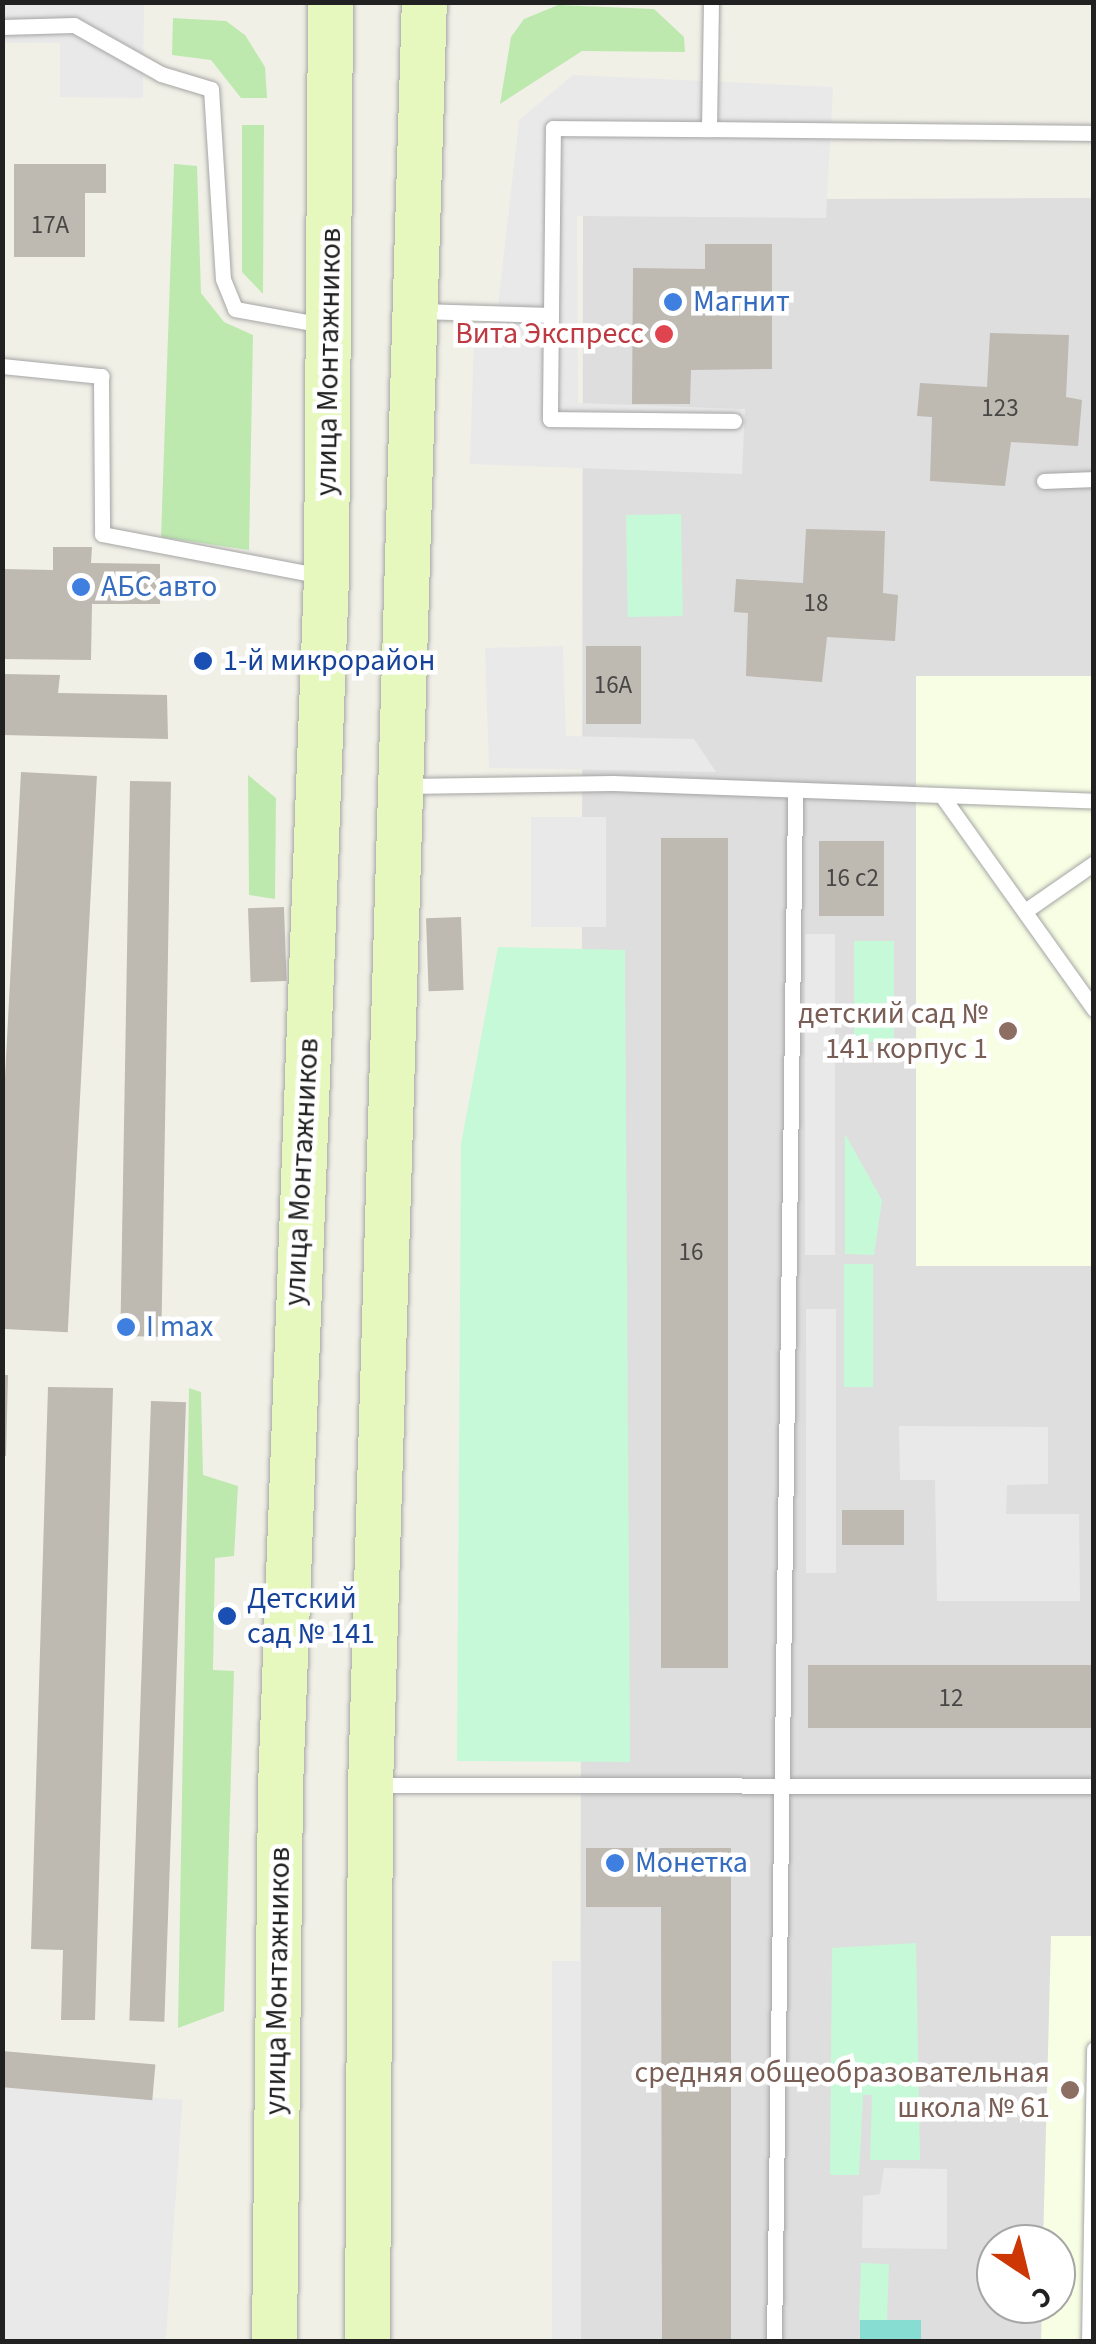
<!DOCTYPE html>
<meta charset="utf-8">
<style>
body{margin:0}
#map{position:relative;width:1096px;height:2344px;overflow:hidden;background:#f1f0e7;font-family:"Source Sans 3",sans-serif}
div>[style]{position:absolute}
.residential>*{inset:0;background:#dfdede}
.education>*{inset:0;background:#f7fee3;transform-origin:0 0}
.grass>*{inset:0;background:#bde9af}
.park>*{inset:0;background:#c6f9d7;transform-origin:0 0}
.pitch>*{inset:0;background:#88ddd2;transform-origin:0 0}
.parking>*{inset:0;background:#e9e9e9;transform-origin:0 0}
.building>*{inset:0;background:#beb9b1;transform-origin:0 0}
.roads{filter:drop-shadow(0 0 2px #a5a5a5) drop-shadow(0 0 2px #a5a5a5)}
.service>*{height:15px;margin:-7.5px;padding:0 7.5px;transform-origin:7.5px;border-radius:7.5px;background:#fff}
.secondary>*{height:45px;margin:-22.5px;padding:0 22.5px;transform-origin:22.5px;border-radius:22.5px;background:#e7f8be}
.dots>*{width:28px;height:28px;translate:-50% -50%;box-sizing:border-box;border:5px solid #fff;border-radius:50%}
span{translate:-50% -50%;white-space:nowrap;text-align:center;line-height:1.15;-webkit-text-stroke:9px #fff;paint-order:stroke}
.number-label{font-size:25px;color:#484745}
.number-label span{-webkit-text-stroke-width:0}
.shop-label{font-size:30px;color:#366cbe}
.left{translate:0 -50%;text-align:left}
.health-label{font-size:30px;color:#be3a42}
.right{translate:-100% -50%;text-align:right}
.street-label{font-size:30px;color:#212121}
.transit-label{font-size:30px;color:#164399}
.education-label{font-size:30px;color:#785e54}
.frame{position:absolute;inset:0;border:5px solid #212121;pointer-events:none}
.north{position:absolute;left:976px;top:2224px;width:100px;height:100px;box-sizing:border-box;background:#fff;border:2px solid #a6a6a6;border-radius:50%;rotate:145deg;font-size:28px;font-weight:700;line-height:40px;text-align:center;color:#212121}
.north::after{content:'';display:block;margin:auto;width:35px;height:45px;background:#cc3705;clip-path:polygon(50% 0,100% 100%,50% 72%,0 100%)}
</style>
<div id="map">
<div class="residential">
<div style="clip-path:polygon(evenodd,1093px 198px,1093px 2341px,580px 2342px,583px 200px,1093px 198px,996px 2244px,1056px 2244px,1056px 2304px,996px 2304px,996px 2244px)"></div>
</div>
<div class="education">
<div style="left:1093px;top:676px;width:590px;height:177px;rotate:90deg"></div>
<div style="clip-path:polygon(1051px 1936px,1093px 1936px,1093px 2341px,1041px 2342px,1042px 2304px,1056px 2304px,1056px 2244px,1043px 2244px)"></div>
</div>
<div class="grass">
<div style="clip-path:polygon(558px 5px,654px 9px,684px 37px,685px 52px,582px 51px,500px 104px,511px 37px,524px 19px)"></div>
<div style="clip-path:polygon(173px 18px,226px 21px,245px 35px,265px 67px,267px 98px,241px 98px,211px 60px,172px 55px)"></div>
<div style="clip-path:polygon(242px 125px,264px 125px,263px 294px,242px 272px)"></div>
<div style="clip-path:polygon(174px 164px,197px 166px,201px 293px,224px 322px,253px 335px,249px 550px,161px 537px)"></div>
<div style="clip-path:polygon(248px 775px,276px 798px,275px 899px,249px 895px)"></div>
<div style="clip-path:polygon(189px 1388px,201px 1392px,203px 1475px,238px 1486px,234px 1556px,215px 1558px,213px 1670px,234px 1671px,224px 2011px,178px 2028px)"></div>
</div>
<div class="park">
<div style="left:681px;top:514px;width:102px;height:55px;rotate:89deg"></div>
<div style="left:854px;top:941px;width:40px;height:101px"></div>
<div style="clip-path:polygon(498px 947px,625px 950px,630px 1762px,457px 1761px,461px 1144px)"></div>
<div style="clip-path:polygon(845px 1134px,882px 1200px,874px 1255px,845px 1254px)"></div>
<div style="left:844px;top:1264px;width:29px;height:123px"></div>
<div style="clip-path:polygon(916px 1943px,920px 2160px,870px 2160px,872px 2095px,863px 2095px,859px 2175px,830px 2175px,832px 1948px)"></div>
<div style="left:861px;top:2263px;width:28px;height:57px;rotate:2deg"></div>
</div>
<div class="pitch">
<div style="left:860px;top:2320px;width:61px;height:21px"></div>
</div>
<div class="parking">
<div style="clip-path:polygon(3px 3px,144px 3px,143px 98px,60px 97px,60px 43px,3px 43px)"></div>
<div style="clip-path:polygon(573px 75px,833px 87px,826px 218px,577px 216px,578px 403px,745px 409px,742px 474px,470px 464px,474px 335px,495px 333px,519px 120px)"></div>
<div style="clip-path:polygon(563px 646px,566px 736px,694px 739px,716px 772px,489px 768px,485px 648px)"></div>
<div style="left:531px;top:817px;width:75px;height:110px"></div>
<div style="left:805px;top:934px;width:30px;height:321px"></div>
<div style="left:806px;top:1309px;width:30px;height:264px"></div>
<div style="clip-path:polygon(899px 1426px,1048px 1427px,1048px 1484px,1007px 1485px,1006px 1514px,1079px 1514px,1080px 1601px,937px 1601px,935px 1480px,900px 1480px)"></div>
<div style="left:552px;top:1961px;width:29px;height:380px"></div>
<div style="left:2px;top:2087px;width:181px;height:254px;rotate:4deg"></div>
<div style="clip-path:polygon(884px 2168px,947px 2169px,947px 2249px,862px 2248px,863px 2196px,880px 2194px)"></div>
</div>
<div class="building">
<div style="clip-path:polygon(14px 164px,106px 164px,106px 193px,85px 193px,85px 257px,14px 257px)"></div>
<div style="clip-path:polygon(705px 244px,772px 244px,772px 369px,691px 370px,690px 404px,632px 404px,633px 268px,705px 269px)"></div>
<div style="clip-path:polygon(990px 333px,1069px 335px,1066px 397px,1082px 400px,1078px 446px,1011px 442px,1005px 486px,930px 481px,932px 417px,917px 416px,920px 383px,987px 387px)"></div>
<div style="clip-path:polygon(806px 529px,885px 531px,883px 593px,898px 595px,895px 641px,827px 637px,822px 682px,746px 676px,748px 613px,734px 612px,736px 579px,803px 583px)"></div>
<div style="clip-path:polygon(53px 547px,92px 547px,91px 563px,160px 564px,160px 604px,92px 604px,91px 660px,2px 659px,2px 569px,53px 570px)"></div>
<div style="left:586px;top:646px;width:55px;height:78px"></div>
<div style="clip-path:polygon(2px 674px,60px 675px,58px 693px,167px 695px,168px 739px,2px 735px)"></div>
<div style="left:21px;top:772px;width:76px;height:557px;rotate:3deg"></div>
<div style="left:130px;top:781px;width:41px;height:555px;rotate:1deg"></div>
<div style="left:728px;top:838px;width:830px;height:67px;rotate:90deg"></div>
<div style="left:819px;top:841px;width:65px;height:75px"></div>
<div style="left:284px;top:907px;width:74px;height:36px;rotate:88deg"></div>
<div style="left:461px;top:917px;width:73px;height:35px;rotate:88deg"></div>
<div style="clip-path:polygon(2px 1375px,8px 1375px,6px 1456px,2px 1456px)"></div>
<div style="clip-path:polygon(48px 1387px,113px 1388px,95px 2020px,61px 2020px,63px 1950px,31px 1949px)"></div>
<div style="left:151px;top:1401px;width:35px;height:620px;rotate:2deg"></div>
<div style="left:842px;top:1510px;width:62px;height:35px"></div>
<div style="left:1094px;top:1665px;width:63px;height:286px;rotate:90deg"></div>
<div style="clip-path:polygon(586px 1848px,731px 1848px,731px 2342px,662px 2342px,661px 1907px,586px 1907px)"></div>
<div style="left:2px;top:2051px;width:154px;height:36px;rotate:5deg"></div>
</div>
<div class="roads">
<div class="service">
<div style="left:2px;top:27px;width:72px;rotate:-1.6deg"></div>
<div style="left:74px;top:25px;width:100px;rotate:29.4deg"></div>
<div style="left:161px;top:74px;width:52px;rotate:16.7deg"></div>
<div style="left:211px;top:89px;width:190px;rotate:86.4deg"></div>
<div style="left:223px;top:279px;width:32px;rotate:68deg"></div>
<div style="left:235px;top:309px;width:89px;rotate:10.3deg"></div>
<div style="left:709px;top:129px;width:385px;rotate:0.6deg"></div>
<div style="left:419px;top:311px;width:132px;rotate:1.7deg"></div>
<div style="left:551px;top:315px;width:104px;rotate:90.6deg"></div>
<div style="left:550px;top:419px;width:184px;rotate:0.6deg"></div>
<div style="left:551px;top:315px;width:187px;rotate:-89.4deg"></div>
<div style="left:553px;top:128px;width:156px;rotate:0.4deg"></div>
<div style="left:709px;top:129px;width:127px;rotate:-89.1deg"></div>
<div style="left:2px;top:366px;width:100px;rotate:5.8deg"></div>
<div style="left:101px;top:376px;width:158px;rotate:89.6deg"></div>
<div style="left:102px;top:534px;width:224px;rotate:10.8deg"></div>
<div style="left:1044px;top:481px;width:50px;rotate:-2.3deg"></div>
<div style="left:405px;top:786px;width:208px;rotate:-0.8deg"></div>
<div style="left:613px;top:783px;width:481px;rotate:2.1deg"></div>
<div style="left:942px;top:796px;width:262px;rotate:54.5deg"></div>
<div style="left:1025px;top:911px;width:84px;rotate:-34.8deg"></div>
<div style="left:374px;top:1785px;width:720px;rotate:0.08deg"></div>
<div style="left:774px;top:2342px;width:1549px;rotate:-89.22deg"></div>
<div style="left:1089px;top:2342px;width:293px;rotate:-89deg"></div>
</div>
<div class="secondary">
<div style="left:274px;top:2342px;width:556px;rotate:-89.38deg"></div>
<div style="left:280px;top:1786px;width:1211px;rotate:-87.82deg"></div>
<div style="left:326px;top:576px;width:574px;rotate:-89.6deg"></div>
<div style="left:367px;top:2342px;width:557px;rotate:-89.69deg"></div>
<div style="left:370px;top:1785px;width:1784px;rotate:-88.27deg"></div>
</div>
</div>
<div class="dots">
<div style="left:673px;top:302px;background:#3f7fe0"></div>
<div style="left:664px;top:334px;background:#e0444e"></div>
<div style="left:81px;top:587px;background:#3f7fe0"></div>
<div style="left:203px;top:661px;background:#1a4fb4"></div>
<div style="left:1008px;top:1031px;background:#8d6e63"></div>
<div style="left:126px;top:1327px;background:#3f7fe0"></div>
<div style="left:227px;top:1616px;background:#1a4fb4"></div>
<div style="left:615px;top:1863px;background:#3f7fe0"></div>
<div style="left:1070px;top:2090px;background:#8d6e63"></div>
</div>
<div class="number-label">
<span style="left:50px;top:225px">17А</span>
<span style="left:1000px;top:408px">123</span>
<span style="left:816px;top:603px">18</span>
<span style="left:613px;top:685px">16А</span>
<span style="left:852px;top:878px">16 c2</span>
<span style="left:691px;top:1252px">16</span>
<span style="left:951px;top:1698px">12</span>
</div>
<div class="shop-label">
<span class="left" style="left:693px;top:302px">Магнит</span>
<span class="left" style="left:101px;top:587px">АБС авто</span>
<span class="left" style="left:146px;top:1327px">I max</span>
<span class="left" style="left:635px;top:1863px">Монетка</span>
</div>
<div class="health-label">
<span class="right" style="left:644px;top:334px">Вита Экспресс</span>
</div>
<div class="street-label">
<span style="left:329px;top:362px;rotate:-89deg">улица Монтажников</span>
<span style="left:302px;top:1172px;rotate:-87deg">улица Монтажников</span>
<span style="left:278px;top:1981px;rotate:-89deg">улица Монтажников</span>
</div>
<div class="transit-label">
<span class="left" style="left:223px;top:661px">1-й микрорайон</span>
<span class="left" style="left:247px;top:1616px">Детский<br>сад № 141</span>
</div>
<div class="education-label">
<span class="right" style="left:988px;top:1031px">детский сад №<br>141 корпус 1</span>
<span class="right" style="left:1050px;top:2090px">средняя общеобразовательная<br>школа № 61</span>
</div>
<div class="frame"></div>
<div class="north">С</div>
</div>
